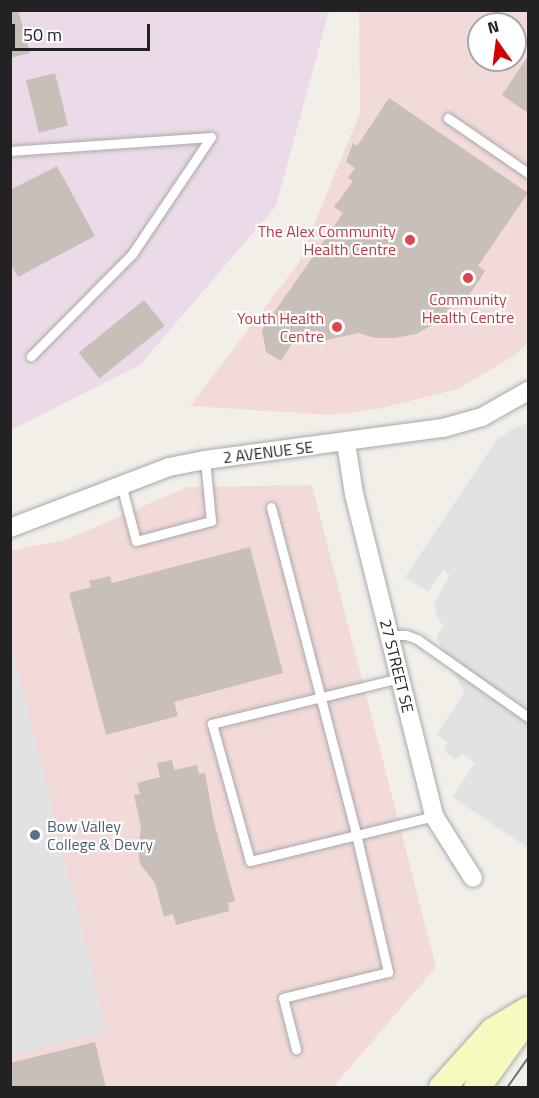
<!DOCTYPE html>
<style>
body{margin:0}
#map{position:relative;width:539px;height:1098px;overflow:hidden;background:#f2efe9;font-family:"Titillium Web",sans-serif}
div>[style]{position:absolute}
.commercial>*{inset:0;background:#f2dad9}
.industrial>*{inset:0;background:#ebdbe8}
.parking>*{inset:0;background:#e2e2e2}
.building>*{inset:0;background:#c7bfb8;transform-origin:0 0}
.roads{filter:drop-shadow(0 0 2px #a9a9a9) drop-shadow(0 0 2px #a9a9a9)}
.lane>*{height:9px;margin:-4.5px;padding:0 4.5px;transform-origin:4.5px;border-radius:4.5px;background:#fff}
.street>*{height:18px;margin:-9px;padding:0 9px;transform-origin:9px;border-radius:9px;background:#fff}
.secondary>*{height:26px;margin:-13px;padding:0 13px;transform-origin:13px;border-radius:13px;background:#f7fabf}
.tram>*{height:1.5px;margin:-0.75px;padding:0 0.75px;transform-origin:0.75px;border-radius:0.75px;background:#707070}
.dots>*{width:16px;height:16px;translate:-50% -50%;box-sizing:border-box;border:3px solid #fff;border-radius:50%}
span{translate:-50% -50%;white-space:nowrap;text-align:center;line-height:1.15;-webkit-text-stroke:4.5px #fff;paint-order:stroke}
.health-label{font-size:16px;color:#be3a42}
.right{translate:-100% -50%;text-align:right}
.street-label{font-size:16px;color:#222}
.service-label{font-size:16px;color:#4e5e75}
.left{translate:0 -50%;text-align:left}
.frame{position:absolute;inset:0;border:12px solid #222;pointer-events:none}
.north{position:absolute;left:467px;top:12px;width:60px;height:60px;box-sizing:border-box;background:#fff;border:2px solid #a7a7a7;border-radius:50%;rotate:346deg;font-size:16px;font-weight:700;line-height:24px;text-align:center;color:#222}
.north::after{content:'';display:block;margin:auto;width:21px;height:27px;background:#d40000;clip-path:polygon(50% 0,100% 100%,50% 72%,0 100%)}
.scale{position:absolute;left:12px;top:24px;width:138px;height:27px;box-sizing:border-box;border:3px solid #222;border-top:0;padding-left:8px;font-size:18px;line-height:21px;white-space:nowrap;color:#222;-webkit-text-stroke:4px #fff;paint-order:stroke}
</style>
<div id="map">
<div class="commercial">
<div style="clip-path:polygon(evenodd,359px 11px,528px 11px,528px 342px,514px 356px,458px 389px,378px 409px,331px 415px,190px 406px,298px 264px,360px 113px,359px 11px,479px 24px,515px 24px,515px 60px,479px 60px,479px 24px)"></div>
<div style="clip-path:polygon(312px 485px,436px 967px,333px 1087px,11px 1087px,10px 551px,68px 539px,187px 487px)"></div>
</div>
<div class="industrial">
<div style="clip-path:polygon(11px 11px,329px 11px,276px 206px,140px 365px,11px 430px)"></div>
</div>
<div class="parking">
<div style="clip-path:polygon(528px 423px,528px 848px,452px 797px,475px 763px,462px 754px,456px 760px,444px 751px,447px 742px,436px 735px,464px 693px,436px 636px,444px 626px,438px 619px,434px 604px,450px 575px,444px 569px,428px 592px,405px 577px,497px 439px,516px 427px)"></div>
<div style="clip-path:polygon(10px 638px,107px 1031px,11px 1055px,10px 1055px)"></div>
</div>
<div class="building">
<div style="clip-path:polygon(10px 10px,18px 10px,30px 53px,10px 58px)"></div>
<div style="clip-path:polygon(528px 56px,528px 113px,502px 95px)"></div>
<div style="left:55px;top:73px;width:54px;height:30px;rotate:76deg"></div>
<div style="clip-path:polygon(389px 98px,528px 193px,478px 266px,485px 271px,478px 282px,467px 298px,460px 294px,442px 320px,416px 334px,395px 338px,375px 338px,358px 333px,318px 342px,300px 331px,281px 361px,266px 352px,262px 330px,343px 213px,334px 207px,353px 181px,348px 178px,355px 168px,346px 162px,353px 143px,357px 146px)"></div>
<div style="clip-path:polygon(57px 166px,95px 236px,18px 277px,10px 263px,10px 190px)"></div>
<div style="left:144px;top:300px;width:33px;height:84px;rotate:51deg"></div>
<div style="clip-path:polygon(250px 547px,283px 673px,174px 702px,178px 716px,106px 735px,69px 593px,91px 587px,89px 581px,110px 576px,112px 583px)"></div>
<div style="clip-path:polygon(172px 760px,174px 770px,197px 765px,199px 774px,205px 773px,214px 822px,235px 901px,228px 903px,229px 911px,176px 925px,173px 914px,164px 917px,155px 883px,140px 864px,138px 849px,141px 827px,134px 795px,140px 794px,137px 783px,160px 777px,157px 763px)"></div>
<div style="clip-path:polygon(95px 1042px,106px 1088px,10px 1088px,10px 1063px)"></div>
</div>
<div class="roads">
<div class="lane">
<div style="left:448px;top:118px;width:97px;rotate:34.5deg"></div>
<div style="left:10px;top:151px;width:201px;rotate:-4deg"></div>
<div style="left:211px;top:137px;width:141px;rotate:124deg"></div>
<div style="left:132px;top:254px;width:144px;rotate:134.7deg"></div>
<div style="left:121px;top:484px;width:59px;rotate:75.3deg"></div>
<div style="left:136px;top:541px;width:78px;rotate:-14.9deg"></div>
<div style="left:211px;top:521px;width:61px;rotate:-95.6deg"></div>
<div style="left:271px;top:507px;width:338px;rotate:75.4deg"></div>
<div style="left:356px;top:834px;width:142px;rotate:76.9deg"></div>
<div style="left:388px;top:972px;width:108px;rotate:166.1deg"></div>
<div style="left:283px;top:998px;width:53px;rotate:75.7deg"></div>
<div style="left:388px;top:635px;width:18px"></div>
<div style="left:406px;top:635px;width:12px;rotate:20deg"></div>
<div style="left:417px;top:639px;width:136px;rotate:35.1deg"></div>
<div style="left:400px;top:678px;width:194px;rotate:166.3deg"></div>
<div style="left:212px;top:724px;width:142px;rotate:74.5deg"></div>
<div style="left:250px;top:861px;width:189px;rotate:-13.7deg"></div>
</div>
<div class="street">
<div style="left:346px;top:443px;width:52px;rotate:81.1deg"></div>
<div style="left:354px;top:494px;width:332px;rotate:76deg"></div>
<div style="left:434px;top:816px;width:73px;rotate:57.8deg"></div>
<div style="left:10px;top:528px;width:170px;rotate:-21deg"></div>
<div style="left:169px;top:467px;width:37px;rotate:-11deg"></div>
<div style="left:205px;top:460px;width:240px;rotate:-7.7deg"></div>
<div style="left:443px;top:428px;width:41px;rotate:-15.8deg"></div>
<div style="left:482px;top:417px;width:53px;rotate:-29.5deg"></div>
</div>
<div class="secondary">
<div style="left:442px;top:1088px;width:76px;rotate:-48.2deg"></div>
<div style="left:493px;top:1031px;width:41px;rotate:-31deg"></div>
<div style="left:477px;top:1088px;width:87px;rotate:-54.3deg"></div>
</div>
</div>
<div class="tram">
<div style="left:507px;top:1088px;width:37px;rotate:-55deg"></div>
</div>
<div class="dots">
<div style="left:410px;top:240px;background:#e0444e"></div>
<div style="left:468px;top:278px;background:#e0444e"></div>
<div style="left:337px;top:327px;background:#e0444e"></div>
<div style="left:35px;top:835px;background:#5c6f8a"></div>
</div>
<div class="health-label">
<span class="right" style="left:396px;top:240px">The Alex Community<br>Health Centre</span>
<span style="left:468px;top:308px">Community<br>Health Centre</span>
<span class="right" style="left:324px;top:327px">Youth Health<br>Centre</span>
</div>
<div class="street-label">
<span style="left:268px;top:452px;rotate:-7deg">2 AVENUE SE</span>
<span style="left:397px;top:666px;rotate:76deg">27 STREET SE</span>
</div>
<div class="service-label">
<span class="left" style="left:47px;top:835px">Bow Valley<br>College &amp; Devry</span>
</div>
<div class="frame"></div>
<div class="north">N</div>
<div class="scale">50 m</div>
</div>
